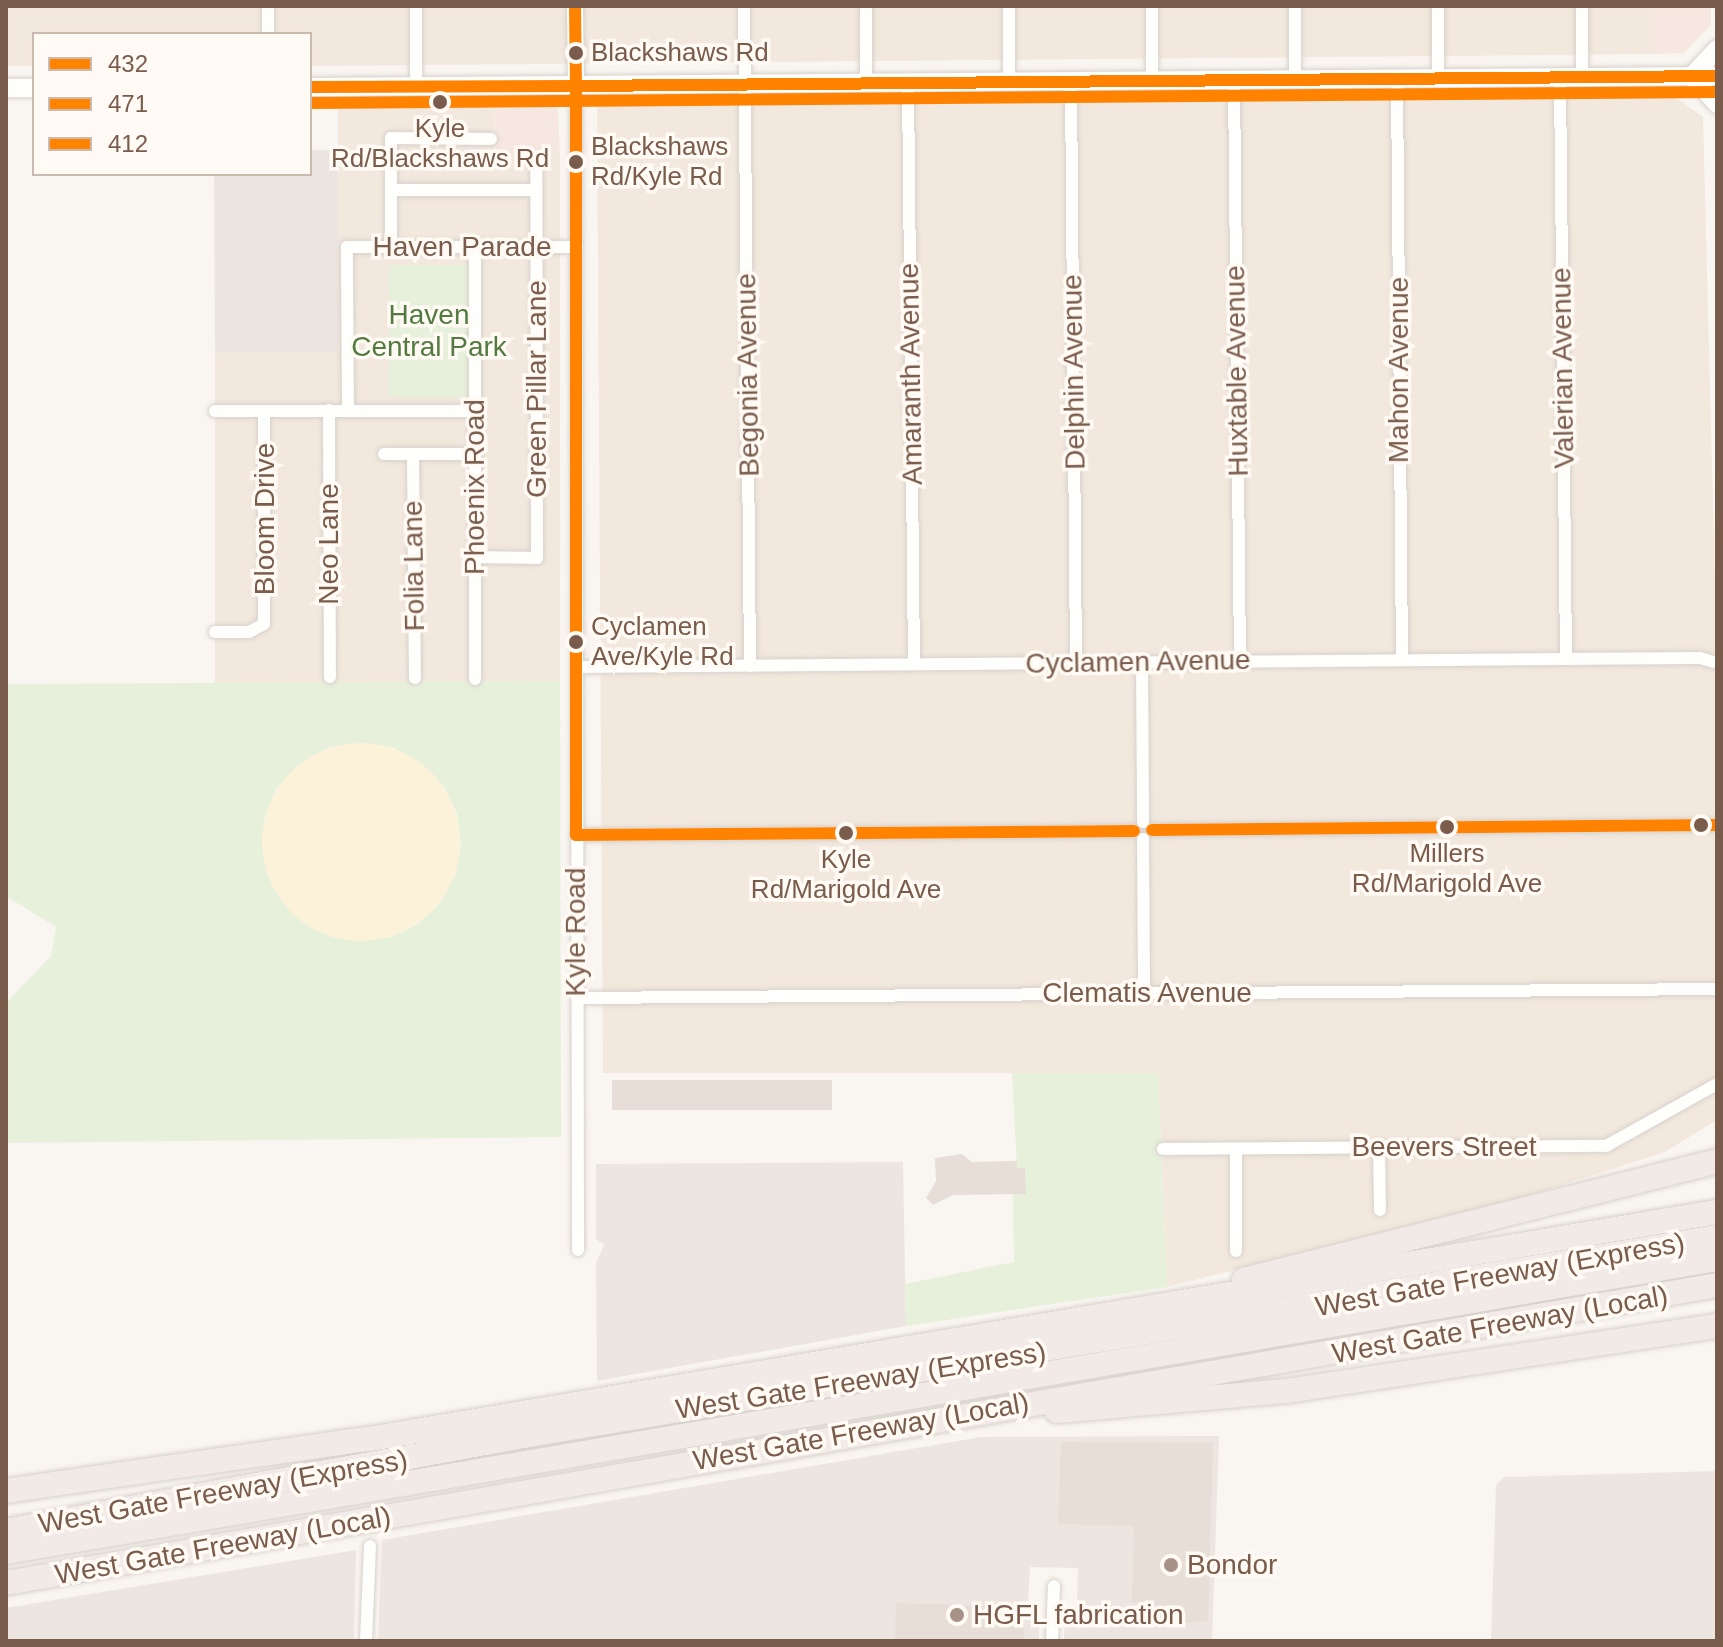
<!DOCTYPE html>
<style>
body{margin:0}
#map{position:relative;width:1723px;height:1647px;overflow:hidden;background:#f9f5f0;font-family:Arial,sans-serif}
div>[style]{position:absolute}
.residential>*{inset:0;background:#f2e8de}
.commercial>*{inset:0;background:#f6e8e1;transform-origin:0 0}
.industrial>*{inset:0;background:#ede5e0}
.green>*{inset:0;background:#e7f0db;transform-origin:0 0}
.sand>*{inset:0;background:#fbf2d9}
.round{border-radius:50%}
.building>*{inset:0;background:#e6ded7;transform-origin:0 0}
.roads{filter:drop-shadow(0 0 2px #d7d1cb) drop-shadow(0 0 2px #d7d1cb)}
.minor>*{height:12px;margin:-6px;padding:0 6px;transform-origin:6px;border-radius:6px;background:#fefefd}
.tertiary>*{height:16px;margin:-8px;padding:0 8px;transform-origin:8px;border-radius:8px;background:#fefefd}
.secondary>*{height:18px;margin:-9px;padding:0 9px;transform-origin:9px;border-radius:9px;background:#fefefd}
.motorway>*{height:24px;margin:-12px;padding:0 12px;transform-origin:12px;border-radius:12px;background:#f2eae7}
.bus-1>*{height:12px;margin:-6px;padding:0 6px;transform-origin:6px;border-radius:6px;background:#ff8200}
.bus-2>*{height:12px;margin:-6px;padding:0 6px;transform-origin:6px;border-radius:6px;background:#ff8200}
.bus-3>*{height:12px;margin:-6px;padding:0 6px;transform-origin:6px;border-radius:6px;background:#ff8200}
.dots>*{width:22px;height:22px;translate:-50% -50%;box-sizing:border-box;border:4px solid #fffaf3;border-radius:50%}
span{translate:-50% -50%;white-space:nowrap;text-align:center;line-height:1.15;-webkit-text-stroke:7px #fffaf3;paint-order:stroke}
.bus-label{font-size:26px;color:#7a5c4d}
.left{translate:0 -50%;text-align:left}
.street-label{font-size:28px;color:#7a5c4d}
.park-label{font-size:28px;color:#537a41}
.poi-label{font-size:28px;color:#7a5c4d}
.frame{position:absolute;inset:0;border:8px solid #7a5c4d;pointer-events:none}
.legend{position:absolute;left:32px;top:32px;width:280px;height:144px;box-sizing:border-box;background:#fffaf3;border:2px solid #cabbb1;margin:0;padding:10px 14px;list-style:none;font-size:24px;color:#7a5c4d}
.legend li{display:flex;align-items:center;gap:16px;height:40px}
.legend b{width:40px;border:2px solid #cabbb1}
</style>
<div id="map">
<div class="residential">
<div style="clip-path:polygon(6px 6px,1652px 6px,1652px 54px,310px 66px,310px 34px,34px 34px,34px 66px,6px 66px)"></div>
<div style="clip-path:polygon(1675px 97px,1703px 117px,1715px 582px,1717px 1120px,1663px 1153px,1514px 1200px,1167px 1287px,1158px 1073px,603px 1073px,597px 106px)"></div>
<div style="clip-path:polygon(338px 105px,494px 106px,495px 153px,560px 153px,560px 681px,215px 683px,215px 353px,338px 353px)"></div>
</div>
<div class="commercial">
<div style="clip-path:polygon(1652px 6px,1711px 6px,1711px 25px,1684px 53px,1652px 54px)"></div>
<div style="left:558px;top:104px;width:49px;height:64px;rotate:88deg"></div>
</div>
<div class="industrial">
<div style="clip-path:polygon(310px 150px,338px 150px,338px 353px,215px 353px,214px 174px,310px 174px)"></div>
<div style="clip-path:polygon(903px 1162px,906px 1326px,597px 1381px,596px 1263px,604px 1245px,596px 1239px,596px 1164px)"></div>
<div style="clip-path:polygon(1219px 1436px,1212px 1641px,1064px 1641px,1065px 1620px,1077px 1604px,1078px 1568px,1030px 1567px,1028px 1602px,1039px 1619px,1039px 1641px,378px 1641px,382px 1540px,981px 1437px)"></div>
<div style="clip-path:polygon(1717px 1471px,1717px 1641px,1491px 1641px,1496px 1485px,1504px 1477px)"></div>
<div style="clip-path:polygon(356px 1550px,354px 1641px,6px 1641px,6px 1608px)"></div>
</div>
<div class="green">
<div style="left:389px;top:265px;width:80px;height:132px"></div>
<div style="clip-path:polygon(evenodd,560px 681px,561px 1137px,6px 1143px,6px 1003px,51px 956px,56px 927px,6px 896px,6px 684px,560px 681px,364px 743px,395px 748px,444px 786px,457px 814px,461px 845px,455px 876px,440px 903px,417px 925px,388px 938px,263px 822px,276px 789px,299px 764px,330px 747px,364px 743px)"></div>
<div style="clip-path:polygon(1012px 1073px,1158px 1073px,1167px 1287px,906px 1326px,905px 1284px,1014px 1262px,1013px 1194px,1026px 1193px,1025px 1168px,1017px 1168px)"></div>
</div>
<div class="sand">
<div class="round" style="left:262px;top:743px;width:198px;height:198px"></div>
</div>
<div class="building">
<div style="left:612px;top:1080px;width:220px;height:30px"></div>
<div style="clip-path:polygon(962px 1154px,972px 1162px,1017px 1161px,1017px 1168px,1025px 1168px,1026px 1194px,953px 1195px,933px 1205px,926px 1198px,936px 1181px,935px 1158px)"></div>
<div style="clip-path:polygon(1061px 1442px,1213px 1443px,1208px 1621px,1160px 1625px,1151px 1621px,1152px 1603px,1132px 1603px,1134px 1526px,1058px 1524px)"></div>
<div style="clip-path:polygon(896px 1603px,1013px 1607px,1024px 1624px,1024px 1641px,895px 1641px)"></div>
</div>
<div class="roads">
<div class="minor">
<div style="left:416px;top:6px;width:81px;rotate:90deg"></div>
<div style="left:744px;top:6px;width:660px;rotate:89.48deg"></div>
<div style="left:866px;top:6px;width:78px;rotate:90deg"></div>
<div style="left:1009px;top:6px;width:76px;rotate:90deg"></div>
<div style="left:1152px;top:6px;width:75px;rotate:90deg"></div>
<div style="left:1438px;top:6px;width:73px;rotate:90deg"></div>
<div style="left:1582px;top:6px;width:71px;rotate:90deg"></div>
<div style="left:268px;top:34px;width:28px;rotate:-90deg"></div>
<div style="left:1560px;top:78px;width:580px;rotate:89.41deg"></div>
<div style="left:1397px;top:79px;width:581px;rotate:89.51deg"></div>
<div style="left:1234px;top:80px;width:581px;rotate:89.41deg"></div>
<div style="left:1295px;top:80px;width:74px;rotate:-90deg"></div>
<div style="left:1071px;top:82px;width:581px;rotate:89.51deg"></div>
<div style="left:908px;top:83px;width:581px;rotate:89.41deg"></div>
<div style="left:576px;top:86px;width:1164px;rotate:89.9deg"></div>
<div style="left:391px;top:190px;width:145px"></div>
<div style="left:391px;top:247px;width:109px;rotate:-90deg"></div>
<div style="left:391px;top:138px;width:100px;rotate:0.6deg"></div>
<div style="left:475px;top:247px;width:432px;rotate:90deg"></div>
<div style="left:329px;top:410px;width:267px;rotate:89.8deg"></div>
<div style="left:348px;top:410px;width:163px;rotate:-90.4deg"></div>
<div style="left:347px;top:247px;width:230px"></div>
<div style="left:215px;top:411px;width:260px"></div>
<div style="left:384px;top:454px;width:91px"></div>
<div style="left:413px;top:454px;width:224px;rotate:89.5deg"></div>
<div style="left:475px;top:557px;width:62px;rotate:0.9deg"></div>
<div style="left:537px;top:558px;width:400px;rotate:-90.1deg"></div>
<div style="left:215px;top:632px;width:34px"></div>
<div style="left:249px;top:632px;width:17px;rotate:-28deg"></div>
<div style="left:264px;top:624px;width:213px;rotate:-90deg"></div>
<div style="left:1142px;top:662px;width:160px;rotate:89.6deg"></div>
<div style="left:577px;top:667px;width:1123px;rotate:-0.46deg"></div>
<div style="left:1700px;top:658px;width:18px;rotate:16deg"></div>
<div style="left:1152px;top:830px;width:565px;rotate:-0.51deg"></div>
<div style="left:576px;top:835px;width:558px;rotate:-0.41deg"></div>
<div style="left:1143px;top:839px;width:154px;rotate:89.6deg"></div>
<div style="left:577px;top:998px;width:1140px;rotate:-0.45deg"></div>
<div style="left:1379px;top:1147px;width:63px;rotate:89.1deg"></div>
<div style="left:1163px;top:1149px;width:443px;rotate:-0.4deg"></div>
<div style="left:1606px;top:1146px;width:127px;rotate:-29.2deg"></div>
<div style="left:1236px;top:1149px;width:102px;rotate:90deg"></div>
<div style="left:366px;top:1641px;width:95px;rotate:-87.6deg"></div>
<div style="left:1052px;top:1641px;width:55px;rotate:-87.9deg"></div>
</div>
<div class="tertiary">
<div style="left:575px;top:6px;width:80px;rotate:89.3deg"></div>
</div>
<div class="secondary">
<div style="left:1692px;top:76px;width:38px;rotate:48deg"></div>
<div style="left:1692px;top:76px;width:37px;rotate:-47deg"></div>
<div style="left:310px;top:87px;width:1407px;rotate:-0.45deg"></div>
<div style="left:6px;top:88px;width:28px"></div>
</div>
<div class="motorway">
<div style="left:1244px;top:1280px;width:488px;rotate:-14.1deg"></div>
<div style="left:1057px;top:1411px;width:230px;rotate:-5deg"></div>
<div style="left:1286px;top:1391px;width:436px;rotate:-8.6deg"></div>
<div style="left:6px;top:1491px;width:367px;rotate:-8.2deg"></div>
<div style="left:369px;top:1439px;width:1367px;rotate:-9.56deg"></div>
<div style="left:6px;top:1531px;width:526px;rotate:-10.41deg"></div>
<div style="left:523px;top:1436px;width:1210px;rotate:-9.46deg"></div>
<div style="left:6px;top:1552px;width:1736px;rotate:-9.72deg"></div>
<div style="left:6px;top:1583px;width:1737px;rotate:-9.88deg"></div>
</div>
</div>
<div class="bus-1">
<div style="left:576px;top:86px;width:749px;rotate:90deg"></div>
<div style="left:310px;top:87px;width:266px;rotate:-0.2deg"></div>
<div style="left:1152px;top:830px;width:565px;rotate:-0.51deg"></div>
<div style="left:576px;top:835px;width:558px;rotate:-0.41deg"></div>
</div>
<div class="bus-2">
<div style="left:310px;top:103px;width:1407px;rotate:-0.45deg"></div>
</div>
<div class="bus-3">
<div style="left:575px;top:6px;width:80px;rotate:89.3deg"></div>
<div style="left:576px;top:86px;width:1141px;rotate:-0.5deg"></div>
</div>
<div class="dots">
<div style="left:576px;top:53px;background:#7a5c4d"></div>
<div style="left:440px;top:102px;background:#7a5c4d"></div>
<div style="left:576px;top:162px;background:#7a5c4d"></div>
<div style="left:576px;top:642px;background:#7a5c4d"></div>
<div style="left:1701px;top:825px;background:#7a5c4d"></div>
<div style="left:1447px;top:827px;background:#7a5c4d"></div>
<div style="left:846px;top:833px;background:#7a5c4d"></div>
<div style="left:1171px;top:1565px;background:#a69286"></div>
<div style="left:957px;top:1615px;background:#a69286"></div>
</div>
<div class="bus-label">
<span class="left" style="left:591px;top:53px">Blackshaws Rd</span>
<span style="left:440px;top:144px">Kyle<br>Rd/Blackshaws Rd</span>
<span class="left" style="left:591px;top:162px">Blackshaws<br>Rd/Kyle Rd</span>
<span class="left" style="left:591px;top:642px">Cyclamen<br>Ave/Kyle Rd</span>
<span style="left:1447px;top:869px">Millers<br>Rd/Marigold Ave</span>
<span style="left:846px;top:875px">Kyle<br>Rd/Marigold Ave</span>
</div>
<div class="street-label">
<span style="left:462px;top:247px">Haven Parade</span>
<span style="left:1563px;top:368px;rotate:-91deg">Valerian Avenue</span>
<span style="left:1399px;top:370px;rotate:-90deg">Mahon Avenue</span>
<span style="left:1237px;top:371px;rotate:-91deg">Huxtable Avenue</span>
<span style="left:1074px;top:372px;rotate:-91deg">Delphin Avenue</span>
<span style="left:911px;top:374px;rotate:-91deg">Amaranth Avenue</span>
<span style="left:748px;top:375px;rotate:-91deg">Begonia Avenue</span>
<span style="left:537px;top:389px;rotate:-90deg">Green Pillar Lane</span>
<span style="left:475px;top:487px;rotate:-90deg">Phoenix Road</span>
<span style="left:265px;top:519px;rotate:-90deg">Bloom Drive</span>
<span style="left:329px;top:544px;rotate:-90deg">Neo Lane</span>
<span style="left:414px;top:566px;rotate:-91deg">Folia Lane</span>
<span style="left:1138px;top:662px;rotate:-1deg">Cyclamen Avenue</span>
<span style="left:576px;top:932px;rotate:-90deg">Kyle Road</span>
<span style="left:1147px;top:993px">Clematis Avenue</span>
<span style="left:1444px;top:1147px">Beevers Street</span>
<span style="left:1500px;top:1275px;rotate:-10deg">West Gate Freeway (Express)</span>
<span style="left:1500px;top:1325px;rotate:-10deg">West Gate Freeway (Local)</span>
<span style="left:861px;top:1381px;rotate:-9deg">West Gate Freeway (Express)</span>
<span style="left:861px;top:1432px;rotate:-10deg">West Gate Freeway (Local)</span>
<span style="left:223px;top:1492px;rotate:-10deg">West Gate Freeway (Express)</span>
<span style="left:223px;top:1546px;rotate:-10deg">West Gate Freeway (Local)</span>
</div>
<div class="park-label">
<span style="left:429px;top:331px">Haven<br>Central Park</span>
</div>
<div class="poi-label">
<span class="left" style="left:1187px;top:1565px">Bondor</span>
<span class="left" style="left:973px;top:1615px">HGFL fabrication</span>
</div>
<div class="frame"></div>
<ul class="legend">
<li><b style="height:10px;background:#ff8200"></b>432</li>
<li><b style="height:10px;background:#ff8200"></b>471</li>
<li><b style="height:10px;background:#ff8200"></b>412</li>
</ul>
</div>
